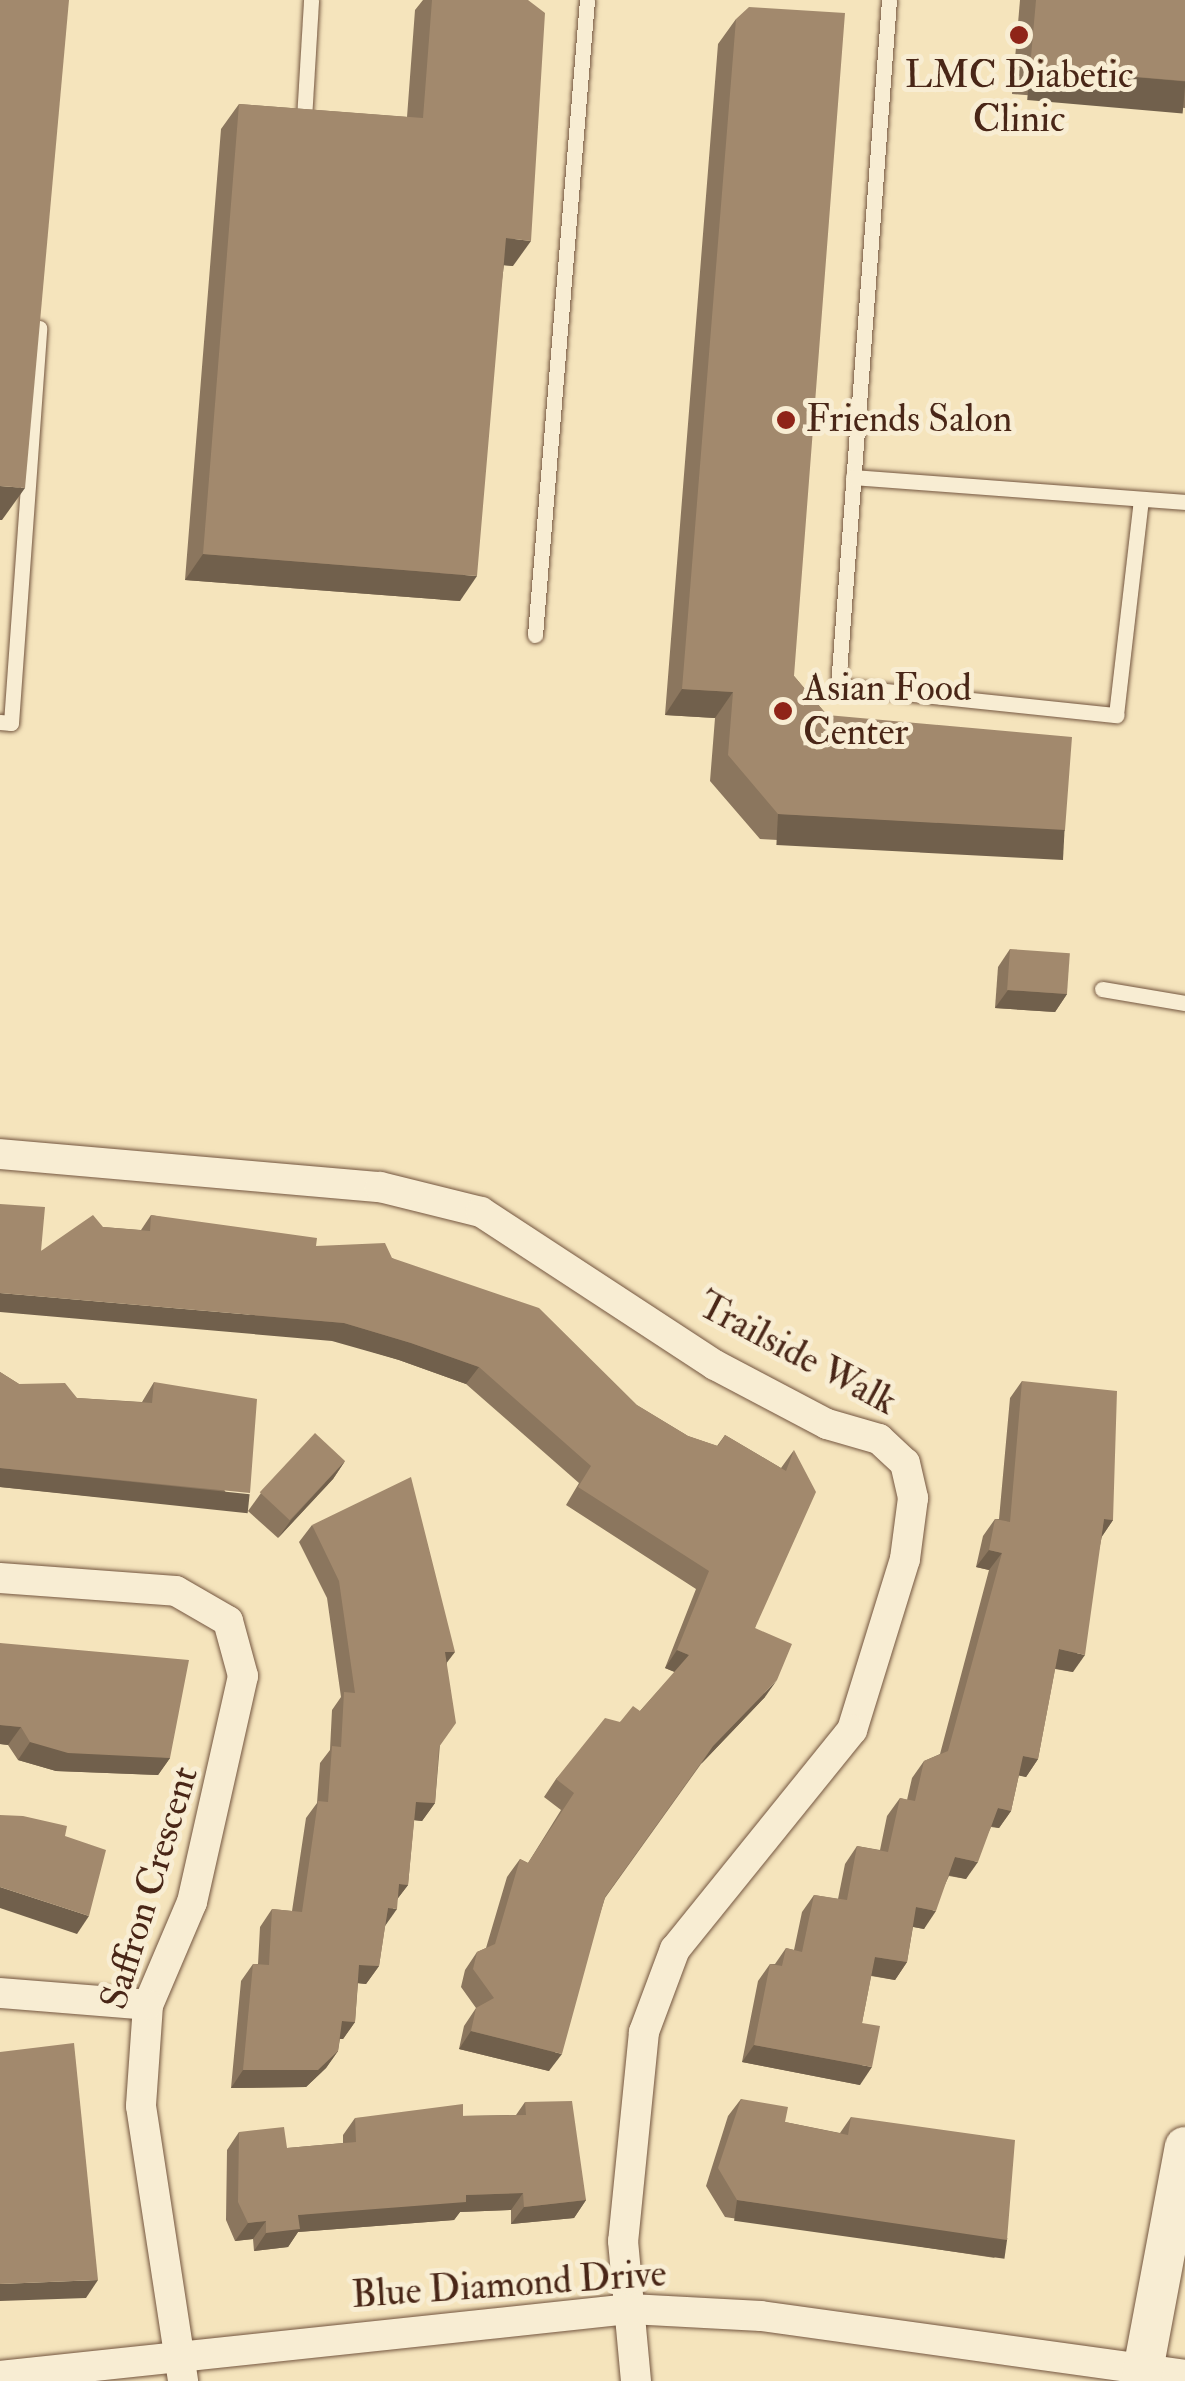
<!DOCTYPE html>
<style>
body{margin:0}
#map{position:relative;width:1185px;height:2381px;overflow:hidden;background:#f5e4bc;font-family:"IM FELL Double Pica",serif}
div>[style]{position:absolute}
.roads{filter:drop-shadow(0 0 2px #745640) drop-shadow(0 0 2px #745640)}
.service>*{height:15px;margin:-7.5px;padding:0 7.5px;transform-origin:7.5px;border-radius:7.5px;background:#f8edd3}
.minor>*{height:30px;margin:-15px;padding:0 15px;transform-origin:15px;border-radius:15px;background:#f8edd3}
.secondary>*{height:40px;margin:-20px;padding:0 20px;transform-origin:20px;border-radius:20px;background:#f8edd3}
.wall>*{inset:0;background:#8b765e}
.shaded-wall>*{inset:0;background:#71604c;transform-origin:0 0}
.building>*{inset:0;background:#a2896d;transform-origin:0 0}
.dots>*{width:28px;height:28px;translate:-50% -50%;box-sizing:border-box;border:5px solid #f8edd3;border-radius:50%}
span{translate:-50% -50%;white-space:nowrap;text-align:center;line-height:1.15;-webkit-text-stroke:10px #f8edd3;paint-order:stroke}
.poi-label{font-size:38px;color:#492617}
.left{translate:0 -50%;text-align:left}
.street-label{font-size:38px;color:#492617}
</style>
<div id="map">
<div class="roads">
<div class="service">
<div style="left:889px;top:0;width:688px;rotate:94.25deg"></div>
<div style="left:838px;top:686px;width:280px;rotate:6deg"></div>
<div style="left:1116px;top:715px;width:217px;rotate:-83.4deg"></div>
<div style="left:304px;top:119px;width:119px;rotate:-86.6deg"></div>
<div style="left:853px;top:477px;width:333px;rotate:4.3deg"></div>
<div style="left:535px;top:635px;width:637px;rotate:-85.32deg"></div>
<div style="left:0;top:722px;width:11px;rotate:5deg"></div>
<div style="left:11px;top:723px;width:396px;rotate:-85.9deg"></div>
<div style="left:1102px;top:989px;width:84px;rotate:9.6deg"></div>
</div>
<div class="minor">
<div style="left:0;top:1154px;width:381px;rotate:5deg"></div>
<div style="left:380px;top:1187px;width:104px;rotate:13.9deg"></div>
<div style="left:481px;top:1212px;width:280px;rotate:33.2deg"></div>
<div style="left:715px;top:1365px;width:127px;rotate:27.8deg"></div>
<div style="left:827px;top:1424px;width:54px;rotate:16.1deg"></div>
<div style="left:879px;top:1439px;width:35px;rotate:43deg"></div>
<div style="left:905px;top:1463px;width:36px;rotate:77deg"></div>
<div style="left:913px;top:1498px;width:62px;rotate:97.5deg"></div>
<div style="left:905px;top:1559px;width:179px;rotate:107.2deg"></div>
<div style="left:852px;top:1730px;width:282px;rotate:128.9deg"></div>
<div style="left:675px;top:1949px;width:89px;rotate:110.5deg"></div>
<div style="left:644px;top:2032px;width:210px;rotate:95.7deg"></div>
<div style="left:623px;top:2241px;width:141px;rotate:84.7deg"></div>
<div style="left:0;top:1578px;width:176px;rotate:4.2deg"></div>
<div style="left:176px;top:1591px;width:60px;rotate:30deg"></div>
<div style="left:228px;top:1621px;width:57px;rotate:74.7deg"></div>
<div style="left:243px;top:1676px;width:232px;rotate:102.7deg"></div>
<div style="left:192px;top:1902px;width:112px;rotate:113.1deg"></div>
<div style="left:148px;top:2005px;width:101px;rotate:94deg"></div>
<div style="left:141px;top:2106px;width:278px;rotate:81.3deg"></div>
<div style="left:0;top:1993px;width:148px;rotate:4.6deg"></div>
<div style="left:0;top:2376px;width:634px;rotate:-6.07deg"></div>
<div style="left:630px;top:2309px;width:131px;rotate:3.1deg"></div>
<div style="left:761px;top:2316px;width:428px;rotate:7.9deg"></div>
</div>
<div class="secondary">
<div style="left:1141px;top:2381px;width:238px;rotate:-79.4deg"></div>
</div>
</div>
<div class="wall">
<div style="clip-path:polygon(423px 0,528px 0,513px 266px,504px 265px,460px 601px,185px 580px,221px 129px,239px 104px,407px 117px,415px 10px)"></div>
<div style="clip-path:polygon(1020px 0,1185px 0,1185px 108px,1012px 94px)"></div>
<div style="clip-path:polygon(736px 19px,794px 676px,827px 715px,1065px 830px,1047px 855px,760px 839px,710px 781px,715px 718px,665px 715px,718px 44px)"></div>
<div style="clip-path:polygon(1010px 949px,1067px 994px,1055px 1012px,995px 1008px,998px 967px)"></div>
<div style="clip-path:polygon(151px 1215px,316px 1246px,392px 1258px,688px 1436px,717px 1446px,725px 1435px,781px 1468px,794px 1450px,755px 1628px,765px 1697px,701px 1764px,605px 1898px,549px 2071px,459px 2049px,464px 2026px,476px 2008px,461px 1987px,465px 1970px,477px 1952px,486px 1948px,507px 1877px,520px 1859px,528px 1863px,561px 1810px,544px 1797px,556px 1779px,620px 1722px,640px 1711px,675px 1672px,665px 1668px,696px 1589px,566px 1505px,579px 1483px,466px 1384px,399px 1360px,41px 1251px,103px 1227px,141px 1230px)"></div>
<div style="clip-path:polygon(0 1372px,19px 1384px,77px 1398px,142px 1402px,154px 1382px,238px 1511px,0 1487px)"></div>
<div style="clip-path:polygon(1022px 1381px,1113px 1520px,1102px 1536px,1073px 1672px,1055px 1669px,1038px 1759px,1026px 1777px,1019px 1775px,1011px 1811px,999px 1828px,991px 1827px,966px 1879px,949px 1876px,924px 1929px,913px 1927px,907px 1962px,895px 1980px,871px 1976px,862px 2023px,860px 2085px,742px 2062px,758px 1981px,770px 1964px,775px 1964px,786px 1948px,794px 1950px,802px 1912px,814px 1895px,838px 1899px,845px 1864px,857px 1846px,880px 1850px,887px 1816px,900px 1798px,907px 1800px,912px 1778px,924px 1761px,940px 1754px,989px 1570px,976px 1567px,983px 1536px,995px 1519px,999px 1519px,1010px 1398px)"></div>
<div style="clip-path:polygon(345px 1461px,333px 1479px,278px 1538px,248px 1511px,261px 1493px)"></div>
<div style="clip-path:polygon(312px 1525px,447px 1663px,435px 1803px,422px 1821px,414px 1820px,408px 1885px,398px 1898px,385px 1926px,379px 1966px,366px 1984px,358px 1983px,355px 2022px,343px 2039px,340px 2039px,338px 2051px,326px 2068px,306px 2087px,231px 2088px,241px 1981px,253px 1964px,258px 1964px,260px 1927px,272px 1909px,292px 1911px,306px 1818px,317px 1803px,320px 1763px,330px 1750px,332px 1710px,341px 1697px,327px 1598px,299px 1542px)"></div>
<div style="clip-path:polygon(0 1643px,170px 1758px,158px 1775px,56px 1771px,18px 1760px,8px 1745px,0 1744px)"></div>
<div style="clip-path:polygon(741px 2099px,785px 2122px,840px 2133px,851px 2117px,995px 2258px,725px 2217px,706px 2186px,728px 2116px)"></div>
<div style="clip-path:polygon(525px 2102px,586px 2200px,574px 2218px,511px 2224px,511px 2210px,460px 2212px,454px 2220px,298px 2232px,288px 2247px,254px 2251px,253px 2239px,235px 2241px,226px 2220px,227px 2150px,239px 2132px,287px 2148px,343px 2143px,343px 2135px,355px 2118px,516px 2115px)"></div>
</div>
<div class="shaded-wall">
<div style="left:1030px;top:68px;width:156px;height:32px;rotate:5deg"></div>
<div style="clip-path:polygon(506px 238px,531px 241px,513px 266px,488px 264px)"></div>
<div style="clip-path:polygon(0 486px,25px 488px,2px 520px,0 520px)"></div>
<div style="clip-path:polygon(203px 554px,477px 576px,460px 601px,185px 580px)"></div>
<div style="clip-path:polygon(682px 689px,733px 692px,715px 718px,665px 715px)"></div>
<div style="left:778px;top:814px;width:287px;height:31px;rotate:3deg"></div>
<div style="clip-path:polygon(1008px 990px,1067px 994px,1055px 1012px,995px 1008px)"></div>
<div style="clip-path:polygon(0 1293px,344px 1323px,411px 1343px,479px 1367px,466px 1384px,399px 1360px,332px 1341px,0 1312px)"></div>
<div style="clip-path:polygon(345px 1461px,333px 1479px,278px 1538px,291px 1520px)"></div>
<div style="left:0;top:1468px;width:251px;height:19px;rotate:6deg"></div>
<div style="clip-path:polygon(1104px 1519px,1113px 1520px,1101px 1538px)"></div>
<div style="clip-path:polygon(989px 1550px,1002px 1553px,989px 1570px,976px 1567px)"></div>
<div style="clip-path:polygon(1059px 1649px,1085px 1655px,1073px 1672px,1047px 1667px)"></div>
<div style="clip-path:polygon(677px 1650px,689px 1655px,677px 1673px,665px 1668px)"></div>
<div style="clip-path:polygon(445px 1652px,455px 1652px,442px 1669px)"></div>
<div style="clip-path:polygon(777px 1680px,765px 1697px,701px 1764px,713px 1746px)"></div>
<div style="clip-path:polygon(0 1725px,21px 1727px,8px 1745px,0 1744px)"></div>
<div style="clip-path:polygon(30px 1742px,170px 1758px,158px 1775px,56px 1771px,18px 1760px)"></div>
<div style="clip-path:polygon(1023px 1756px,1038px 1759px,1026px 1777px,1011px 1774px)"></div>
<div style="clip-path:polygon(416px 1802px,435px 1803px,422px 1821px,403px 1819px)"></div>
<div style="clip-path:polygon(998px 1808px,1011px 1811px,999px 1828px,986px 1825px)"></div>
<div style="clip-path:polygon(955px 1857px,978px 1862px,966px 1879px,943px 1874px)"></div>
<div style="clip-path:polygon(399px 1884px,408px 1885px,395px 1902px)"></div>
<div style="clip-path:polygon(0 1887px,89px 1916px,77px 1934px,0 1908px)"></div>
<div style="clip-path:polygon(916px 1907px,936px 1911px,924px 1929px,904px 1925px)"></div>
<div style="clip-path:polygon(388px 1908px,397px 1909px,385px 1926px)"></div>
<div style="clip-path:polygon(875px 1957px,907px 1962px,895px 1980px,863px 1974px)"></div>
<div style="clip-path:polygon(359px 1965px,379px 1966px,366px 1984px,346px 1982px)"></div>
<div style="clip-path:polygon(342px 2021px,355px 2022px,343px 2039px,329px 2038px)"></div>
<div style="clip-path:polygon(471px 2031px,562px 2054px,549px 2071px,459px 2049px)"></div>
<div style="clip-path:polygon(754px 2045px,872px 2067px,860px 2085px,742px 2062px)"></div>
<div style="clip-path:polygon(338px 2051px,326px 2068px,306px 2087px,231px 2088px,243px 2070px)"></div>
<div style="clip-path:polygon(523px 2193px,511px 2210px,460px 2212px,454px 2220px,298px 2232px,288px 2247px,254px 2251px,266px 2233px,298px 2215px,466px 2195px)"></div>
<div style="clip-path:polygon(586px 2200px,574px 2218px,511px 2224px,524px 2207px)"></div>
<div style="left:737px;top:2200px;width:273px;height:21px;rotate:8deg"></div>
<div style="clip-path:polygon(266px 2221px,253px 2239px,235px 2241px,248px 2223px)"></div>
<div style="clip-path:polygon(98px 2280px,86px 2298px,0 2301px,0 2284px)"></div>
</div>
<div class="building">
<div style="clip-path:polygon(0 0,69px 0,25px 488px,0 486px)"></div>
<div style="clip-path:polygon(432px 0,528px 0,545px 13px,531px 241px,506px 238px,477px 576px,203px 554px,239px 104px,423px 118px)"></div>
<div style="clip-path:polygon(1036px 0,1185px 0,1185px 81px,1030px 68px)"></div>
<div style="clip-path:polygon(749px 7px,845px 13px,794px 676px,827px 715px,1072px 737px,1065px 830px,778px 814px,728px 755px,733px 692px,682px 689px,736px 19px)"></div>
<div style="left:1010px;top:949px;width:60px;height:41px;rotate:4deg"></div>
<div style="clip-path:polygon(0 1204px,45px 1207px,41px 1251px,93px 1215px,103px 1227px,150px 1231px,151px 1215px,317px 1238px,316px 1246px,385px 1243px,392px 1258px,539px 1308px,637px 1405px,688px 1436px,718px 1446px,725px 1435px,786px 1471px,794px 1450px,816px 1492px,755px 1628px,792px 1644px,777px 1680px,713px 1746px,605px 1897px,562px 2054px,471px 2031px,476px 2008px,494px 1998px,473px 1969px,477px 1952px,495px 1944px,520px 1859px,528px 1863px,574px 1793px,556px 1779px,605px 1718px,620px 1722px,633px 1706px,640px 1711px,689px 1655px,677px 1650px,709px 1571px,578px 1487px,591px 1466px,479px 1367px,411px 1343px,344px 1323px,0 1293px)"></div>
<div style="clip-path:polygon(0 1372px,19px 1384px,65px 1383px,77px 1398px,152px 1403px,154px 1382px,257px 1399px,250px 1493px,0 1468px)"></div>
<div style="clip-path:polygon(1022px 1381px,1117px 1391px,1113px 1520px,1104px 1519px,1085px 1655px,1059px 1649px,1038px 1759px,1023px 1756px,1011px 1811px,998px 1808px,978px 1862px,955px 1857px,936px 1911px,916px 1907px,907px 1962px,875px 1957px,862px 2023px,880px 2026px,872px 2067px,754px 2045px,770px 1964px,782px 1966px,786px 1948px,802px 1952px,814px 1895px,847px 1900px,857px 1846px,888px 1852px,900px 1798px,915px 1801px,924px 1761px,948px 1751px,1002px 1553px,989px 1550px,995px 1519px,1010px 1522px)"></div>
<div style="left:315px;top:1433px;width:41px;height:81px;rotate:43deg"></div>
<div style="clip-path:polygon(411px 1477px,455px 1652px,445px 1652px,456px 1723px,439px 1747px,435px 1803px,416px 1802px,408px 1885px,399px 1884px,397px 1909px,388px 1908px,379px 1966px,359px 1965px,355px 2022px,342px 2021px,338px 2051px,318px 2070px,243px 2070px,253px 1964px,269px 1965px,272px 1909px,302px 1912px,318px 1801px,328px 1802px,332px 1746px,341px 1747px,344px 1692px,355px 1693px,339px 1581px,312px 1525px)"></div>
<div style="clip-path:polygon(0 1643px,189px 1660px,170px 1758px,68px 1753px,30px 1742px,21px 1727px,0 1725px)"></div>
<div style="clip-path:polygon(0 1815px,23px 1816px,67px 1826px,65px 1836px,106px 1850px,89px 1916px,0 1887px)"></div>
<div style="clip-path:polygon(74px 2043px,98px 2280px,0 2284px,0 2052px)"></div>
<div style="clip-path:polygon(741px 2099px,788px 2107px,785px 2122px,848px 2135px,851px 2117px,1015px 2140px,1007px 2240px,737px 2200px,718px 2168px)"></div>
<div style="clip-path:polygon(572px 2101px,586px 2200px,524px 2207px,523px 2193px,466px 2195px,466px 2202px,298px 2215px,300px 2229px,266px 2233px,266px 2221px,248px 2223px,238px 2202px,239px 2132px,284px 2127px,287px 2148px,356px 2142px,355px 2118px,463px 2104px,463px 2116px,526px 2115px,525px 2102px)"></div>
</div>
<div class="dots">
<div style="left:1019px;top:35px;background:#8f2418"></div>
<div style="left:786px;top:420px;background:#8f2418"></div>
<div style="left:783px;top:711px;background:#8f2418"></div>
</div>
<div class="poi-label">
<span style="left:1019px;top:98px">LMC Diabetic<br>Clinic</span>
<span class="left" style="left:806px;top:420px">Friends Salon</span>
<span class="left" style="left:803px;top:711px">Asian Food<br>Center</span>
</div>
<div class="street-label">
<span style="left:797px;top:1354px;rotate:28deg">Trailside Walk</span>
<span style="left:150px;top:1888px;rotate:-73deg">Saffron Crescent</span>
<span style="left:509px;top:2285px;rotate:-4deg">Blue Diamond Drive</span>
</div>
</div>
